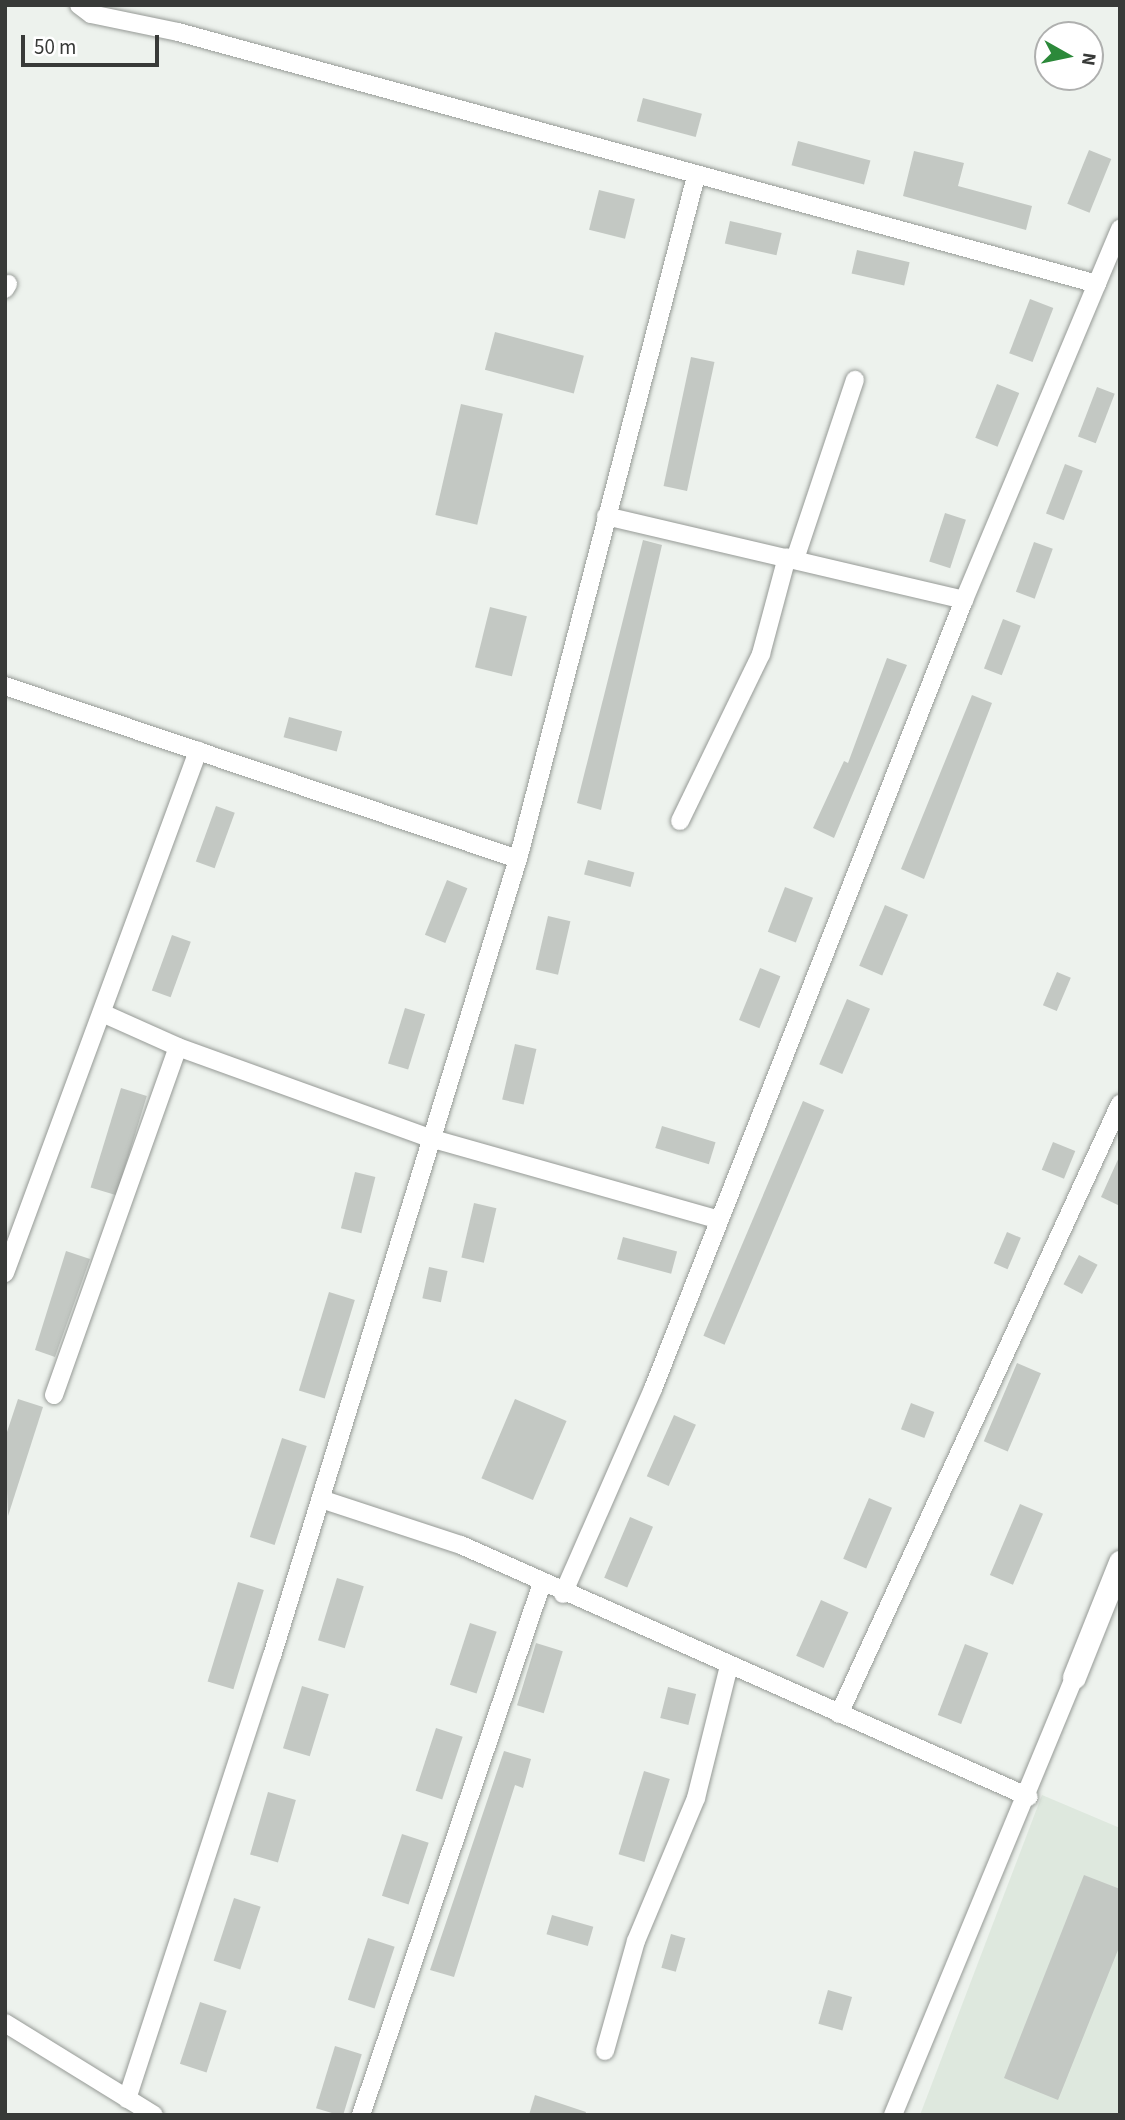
<!DOCTYPE html>
<style>
body{margin:0}
#map{position:relative;width:1125px;height:2120px;overflow:hidden;background:#edf2ed;font-family:"Source Sans 3",sans-serif}
div>[style]{position:absolute}
.built>*{inset:0;background:#dee8de}
.building>*{inset:0;background:#c3c8c3;transform-origin:0 0}
.roads{filter:drop-shadow(0 0 2px #969a96) drop-shadow(0 0 2px #969a96)}
.minor>*{height:18px;margin:-9px;padding:0 9px;transform-origin:9px;border-radius:9px;background:#fff}
.tertiary>*{height:23px;margin:-11.5px;padding:0 11.5px;transform-origin:11.5px;border-radius:11.5px;background:#fff}
span{translate:-50% -50%;white-space:nowrap;text-align:center;line-height:1.15;-webkit-text-stroke:5px #fff;paint-order:stroke}
.frame{position:absolute;inset:0;border:7px solid #383a38;pointer-events:none}
.north{position:absolute;left:1034px;top:21px;width:70px;height:70px;box-sizing:border-box;background:#fff;border:2px solid #afb0af;border-radius:50%;rotate:99deg;font-size:19px;font-weight:700;line-height:28px;text-align:center;color:#383a38}
.north::after{content:'';display:block;margin:auto;width:24px;height:32px;background:#2c893a;clip-path:polygon(50% 0,100% 100%,50% 72%,0 100%)}
.scale{position:absolute;left:21px;top:35px;width:138px;height:32px;box-sizing:border-box;border:4px solid #383a38;border-top:0;padding-left:9px;font-size:21px;line-height:24px;white-space:nowrap;color:#383a38;-webkit-text-stroke:5px #fff;paint-order:stroke}
</style>
<div id="map">
<div class="built">
<div style="clip-path:polygon(1042px 1795px,1120px 1828px,1120px 2115px,920px 2115px)"></div>
</div>
<div class="building">
<div style="left:643px;top:98px;width:61px;height:24px;rotate:15deg"></div>
<div style="left:798px;top:141px;width:75px;height:25px;rotate:15deg"></div>
<div style="left:1089px;top:150px;width:24px;height:58px;rotate:22deg"></div>
<div style="clip-path:polygon(914px 151px,964px 163px,958px 186px,1032px 206px,1026px 230px,903px 196px)"></div>
<div style="left:599px;top:190px;width:37px;height:41px;rotate:14deg"></div>
<div style="left:730px;top:221px;width:53px;height:23px;rotate:13deg"></div>
<div style="left:857px;top:250px;width:54px;height:24px;rotate:13deg"></div>
<div style="left:1030px;top:299px;width:25px;height:58px;rotate:21deg"></div>
<div style="left:495px;top:332px;width:92px;height:39px;rotate:15deg"></div>
<div style="left:691px;top:357px;width:24px;height:132px;rotate:12deg"></div>
<div style="left:997px;top:384px;width:24px;height:58px;rotate:22deg"></div>
<div style="left:1097px;top:387px;width:19px;height:53px;rotate:21deg"></div>
<div style="left:461px;top:404px;width:43px;height:114px;rotate:13deg"></div>
<div style="left:1065px;top:464px;width:19px;height:53px;rotate:21deg"></div>
<div style="left:945px;top:513px;width:22px;height:51px;rotate:18deg"></div>
<div style="clip-path:polygon(643px 540px,662px 545px,601px 810px,577px 803px)"></div>
<div style="left:1034px;top:542px;width:20px;height:53px;rotate:20deg"></div>
<div style="left:490px;top:607px;width:38px;height:62px;rotate:14deg"></div>
<div style="left:1003px;top:619px;width:19px;height:53px;rotate:21deg"></div>
<div style="clip-path:polygon(887px 658px,907px 665px,834px 838px,813px 828px,844px 761px,848px 763px)"></div>
<div style="clip-path:polygon(972px 695px,992px 703px,924px 879px,901px 869px)"></div>
<div style="left:289px;top:717px;width:55px;height:21px;rotate:15deg"></div>
<div style="left:216px;top:806px;width:20px;height:59px;rotate:20deg"></div>
<div style="left:588px;top:860px;width:48px;height:15px;rotate:15deg"></div>
<div style="left:447px;top:880px;width:22px;height:59px;rotate:22deg"></div>
<div style="left:785px;top:887px;width:30px;height:48px;rotate:21deg"></div>
<div style="left:885px;top:905px;width:25px;height:66px;rotate:23deg"></div>
<div style="left:548px;top:916px;width:23px;height:55px;rotate:13deg"></div>
<div style="left:172px;top:935px;width:20px;height:59px;rotate:20deg"></div>
<div style="left:760px;top:968px;width:22px;height:56px;rotate:22deg"></div>
<div style="left:1057px;top:972px;width:15px;height:36px;rotate:23deg"></div>
<div style="left:847px;top:999px;width:25px;height:71px;rotate:23deg"></div>
<div style="left:405px;top:1008px;width:21px;height:58px;rotate:17deg"></div>
<div style="left:515px;top:1044px;width:22px;height:57px;rotate:13deg"></div>
<div style="left:121px;top:1088px;width:27px;height:104px;rotate:17deg"></div>
<div style="left:803px;top:1101px;width:23px;height:255px;rotate:23deg"></div>
<div style="left:662px;top:1126px;width:56px;height:23px;rotate:17deg"></div>
<div style="left:1053px;top:1142px;width:24px;height:30px;rotate:22deg"></div>
<div style="clip-path:polygon(1120px 1155px,1120px 1206px,1101px 1197px)"></div>
<div style="left:355px;top:1172px;width:21px;height:58px;rotate:14deg"></div>
<div style="left:474px;top:1203px;width:23px;height:56px;rotate:13deg"></div>
<div style="left:1007px;top:1232px;width:15px;height:34px;rotate:23deg"></div>
<div style="left:623px;top:1237px;width:56px;height:23px;rotate:15deg"></div>
<div style="clip-path:polygon(66px 1251px,90px 1259px,55px 1357px,35px 1350px)"></div>
<div style="left:1079px;top:1255px;width:21px;height:33px;rotate:28deg"></div>
<div style="left:429px;top:1267px;width:19px;height:32px;rotate:12deg"></div>
<div style="left:329px;top:1292px;width:27px;height:103px;rotate:17deg"></div>
<div style="left:1017px;top:1363px;width:26px;height:85px;rotate:23deg"></div>
<div style="clip-path:polygon(18px 1399px,43px 1407px,8px 1516px,5px 1438px)"></div>
<div style="left:515px;top:1399px;width:56px;height:86px;rotate:23deg"></div>
<div style="left:911px;top:1403px;width:25px;height:28px;rotate:21deg"></div>
<div style="left:674px;top:1415px;width:24px;height:67px;rotate:24deg"></div>
<div style="left:282px;top:1438px;width:26px;height:104px;rotate:18deg"></div>
<div style="left:869px;top:1498px;width:25px;height:66px;rotate:23deg"></div>
<div style="left:1020px;top:1504px;width:25px;height:77px;rotate:23deg"></div>
<div style="left:630px;top:1517px;width:25px;height:66px;rotate:23deg"></div>
<div style="left:337px;top:1578px;width:28px;height:65px;rotate:17deg"></div>
<div style="left:238px;top:1582px;width:27px;height:104px;rotate:17deg"></div>
<div style="left:821px;top:1600px;width:30px;height:61px;rotate:24deg"></div>
<div style="left:470px;top:1623px;width:28px;height:65px;rotate:18deg"></div>
<div style="left:536px;top:1643px;width:28px;height:65px;rotate:17deg"></div>
<div style="left:965px;top:1644px;width:25px;height:76px;rotate:21deg"></div>
<div style="left:302px;top:1686px;width:28px;height:65px;rotate:17deg"></div>
<div style="left:668px;top:1687px;width:29px;height:32px;rotate:14deg"></div>
<div style="left:436px;top:1728px;width:28px;height:66px;rotate:18deg"></div>
<div style="clip-path:polygon(504px 1751px,531px 1759px,523px 1788px,515px 1785px,454px 1977px,430px 1970px)"></div>
<div style="left:644px;top:1771px;width:27px;height:87px;rotate:17deg"></div>
<div style="left:268px;top:1792px;width:29px;height:65px;rotate:16deg"></div>
<div style="left:402px;top:1834px;width:28px;height:65px;rotate:18deg"></div>
<div style="clip-path:polygon(1084px 1875px,1120px 1889px,1120px 1945px,1058px 2100px,1004px 2078px)"></div>
<div style="left:234px;top:1898px;width:28px;height:66px;rotate:18deg"></div>
<div style="left:552px;top:1915px;width:43px;height:20px;rotate:16deg"></div>
<div style="left:671px;top:1934px;width:15px;height:35px;rotate:16deg"></div>
<div style="left:368px;top:1938px;width:28px;height:65px;rotate:18deg"></div>
<div style="left:828px;top:1990px;width:25px;height:35px;rotate:16deg"></div>
<div style="left:200px;top:2002px;width:28px;height:65px;rotate:18deg"></div>
<div style="left:335px;top:2046px;width:28px;height:65px;rotate:17deg"></div>
<div style="clip-path:polygon(535px 2095px,586px 2112px,585px 2115px,529px 2115px)"></div>
</div>
<div class="roads">
<div class="minor">
<div style="left:79px;top:5px;width:15px;rotate:37deg"></div>
<div style="left:91px;top:14px;width:89px;rotate:11.7deg"></div>
<div style="left:178px;top:32px;width:953px;rotate:15.33deg"></div>
<div style="left:5px;top:289px;width:6px;rotate:-59deg"></div>
<div style="left:606px;top:516px;width:368px;rotate:13.2deg"></div>
<div style="left:795px;top:559px;width:189px;rotate:-71.5deg"></div>
<div style="left:5px;top:686px;width:541px;rotate:18.64deg"></div>
<div style="left:680px;top:821px;width:186px;rotate:-64.1deg"></div>
<div style="left:761px;top:654px;width:100px;rotate:-75deg"></div>
<div style="left:102px;top:1013px;width:83px;rotate:24.1deg"></div>
<div style="left:178px;top:1047px;width:268px;rotate:19.9deg"></div>
<div style="left:430px;top:1138px;width:298px;rotate:15.8deg"></div>
<div style="left:5px;top:1273px;width:557px;rotate:-69.71deg"></div>
<div style="left:54px;top:1395px;width:369px;rotate:-70.4deg"></div>
<div style="left:321px;top:1499px;width:147px;rotate:18.2deg"></div>
<div style="left:461px;top:1545px;width:621px;rotate:23.93deg"></div>
<div style="left:563px;top:1594px;width:224px;rotate:-66.3deg"></div>
<div style="left:653px;top:1389px;width:848px;rotate:-68.49deg"></div>
<div style="left:964px;top:600px;width:403px;rotate:-67.2deg"></div>
<div style="left:839px;top:1714px;width:672px;rotate:-65.27deg"></div>
<div style="left:5px;top:2023px;width:175px;rotate:31.7deg"></div>
<div style="left:605px;top:2051px;width:114px;rotate:-74.3deg"></div>
<div style="left:636px;top:1941px;width:155px;rotate:-67.2deg"></div>
<div style="left:696px;top:1798px;width:136px;rotate:-76deg"></div>
<div style="left:127px;top:2099px;width:466px;rotate:-71.9deg"></div>
<div style="left:272px;top:1656px;width:834px;rotate:-72.85deg"></div>
<div style="left:518px;top:859px;width:706px;rotate:-75.39deg"></div>
<div style="left:361px;top:2115px;width:562px;rotate:-71.21deg"></div>
<div style="left:893px;top:2115px;width:474px;rotate:-67.5deg"></div>
</div>
<div class="tertiary">
<div style="left:1074px;top:1677px;width:124px;rotate:-68.2deg"></div>
</div>
</div>
<div class="frame"></div>
<div class="north">N</div>
<div class="scale">50 m</div>
</div>
